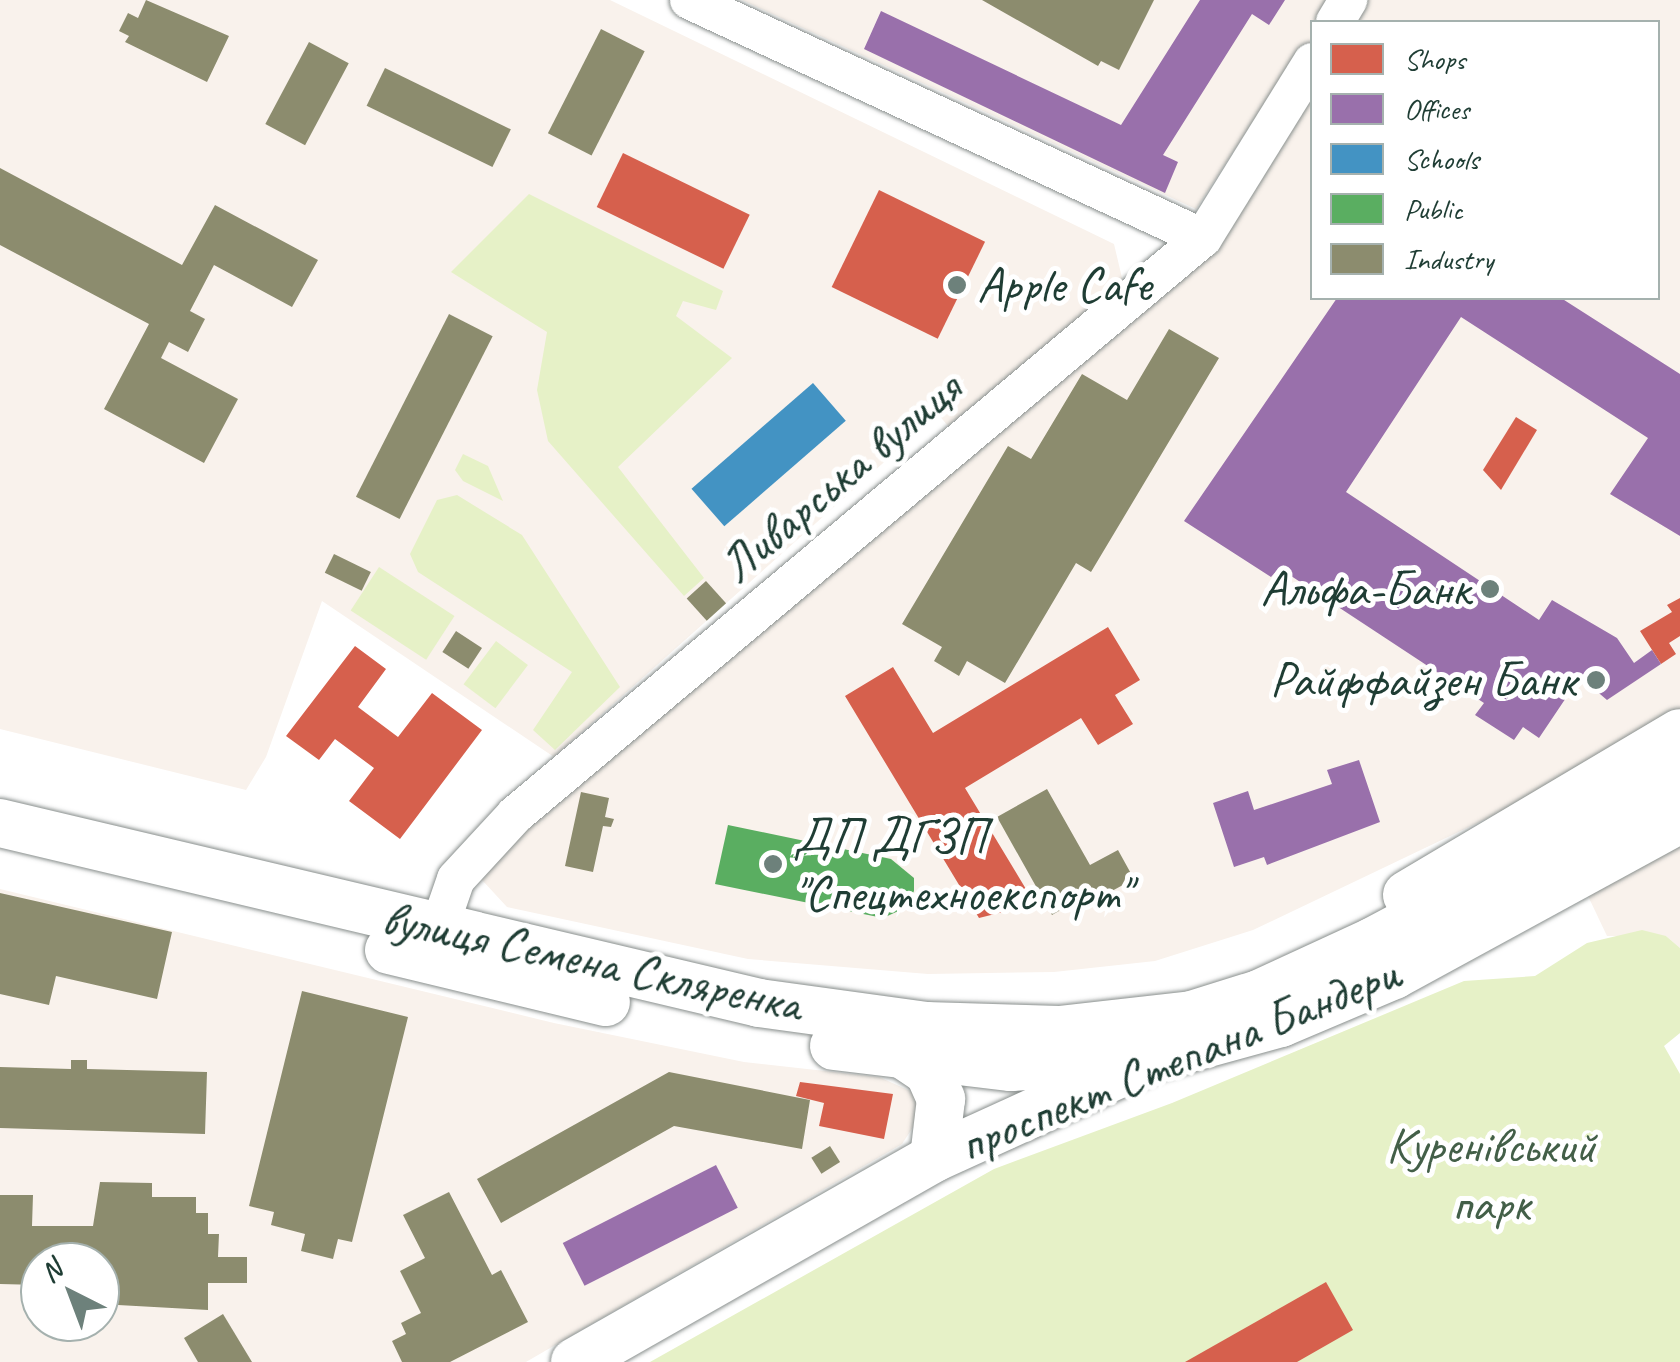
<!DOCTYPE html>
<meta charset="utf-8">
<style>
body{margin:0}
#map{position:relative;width:1680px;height:1362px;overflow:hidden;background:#fff;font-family:Caveat,sans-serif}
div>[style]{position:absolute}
.built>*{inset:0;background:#f9f2ec}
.green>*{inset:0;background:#e6f1c7;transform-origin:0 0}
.shops>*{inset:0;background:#d6604d;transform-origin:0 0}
.offices>*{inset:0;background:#9970ab;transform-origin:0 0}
.schools>*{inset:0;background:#4393c3;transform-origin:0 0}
.public>*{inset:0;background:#5aae61}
.industry>*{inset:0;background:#8c8c6e;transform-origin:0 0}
.roads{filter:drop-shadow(0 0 2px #898f8d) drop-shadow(0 0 2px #898f8d)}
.minor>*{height:38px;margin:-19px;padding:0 19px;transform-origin:19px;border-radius:19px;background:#fff}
.major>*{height:48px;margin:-24px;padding:0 24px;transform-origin:24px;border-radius:24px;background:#fff}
.dots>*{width:28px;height:28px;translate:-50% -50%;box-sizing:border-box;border:5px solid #fff;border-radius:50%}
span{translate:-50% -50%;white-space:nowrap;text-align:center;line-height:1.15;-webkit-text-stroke:10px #fff;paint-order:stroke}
.poi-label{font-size:50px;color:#1f3d34}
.left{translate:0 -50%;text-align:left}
.right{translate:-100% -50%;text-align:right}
.street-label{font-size:50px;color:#1f3d34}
.park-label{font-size:50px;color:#435f48}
.legend{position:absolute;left:1310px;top:20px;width:350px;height:280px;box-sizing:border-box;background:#fff;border:2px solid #a5b1ae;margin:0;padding:12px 18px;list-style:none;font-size:30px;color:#1f3d34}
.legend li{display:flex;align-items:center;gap:20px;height:50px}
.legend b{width:50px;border:2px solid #a5b1ae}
.north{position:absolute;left:20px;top:1242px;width:100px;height:100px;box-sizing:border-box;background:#fff;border:2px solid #a5b1ae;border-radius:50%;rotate:318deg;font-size:28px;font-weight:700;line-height:40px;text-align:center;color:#1f3d34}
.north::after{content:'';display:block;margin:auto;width:35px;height:45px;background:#6d817b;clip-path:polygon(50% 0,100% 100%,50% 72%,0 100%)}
</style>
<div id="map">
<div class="built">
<div style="clip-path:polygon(0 0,610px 0,1114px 244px,1123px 282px,948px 426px,938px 414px,554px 757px,322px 601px,266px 757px,246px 790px,0 729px)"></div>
<div style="clip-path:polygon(742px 0,1680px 0,1680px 714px,1553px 787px,1253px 930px,1155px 961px,1054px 972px,928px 974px,748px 959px,507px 907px,482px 880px,493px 847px,1160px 294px,1312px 92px,1312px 298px,1658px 298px,1658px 22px,1312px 22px,1312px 79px,1289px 66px,1196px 209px)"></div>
<div style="clip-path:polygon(1680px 844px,1680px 948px,1666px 936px,1607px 936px,1588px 896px)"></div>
<div style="clip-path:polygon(evenodd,0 889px,554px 1023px,744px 1062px,879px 1077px,917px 1094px,923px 1112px,902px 1144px,526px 1362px,0 1362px,0 889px,40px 1262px,100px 1262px,100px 1322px,40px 1322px,40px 1262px)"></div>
</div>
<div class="green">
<div style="clip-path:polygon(529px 194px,723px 291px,716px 310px,683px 301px,676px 316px,732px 358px,618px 467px,704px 578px,684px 596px,548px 441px,537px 390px,547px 332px,451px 272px)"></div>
<div style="clip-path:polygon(463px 454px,488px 466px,503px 501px,463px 481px,455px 470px)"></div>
<div style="clip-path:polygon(457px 495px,522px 535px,620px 687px,555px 750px,533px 730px,572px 672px,418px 572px,410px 554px,437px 500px)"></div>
<div style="left:379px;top:567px;width:90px;height:52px;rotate:33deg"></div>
<div style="left:496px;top:641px;width:40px;height:54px;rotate:37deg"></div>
<div style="clip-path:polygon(1642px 930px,1666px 936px,1680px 948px,1680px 1033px,1664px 1046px,1680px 1074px,1680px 1362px,650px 1362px,994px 1169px,1172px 1103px,1464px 981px,1535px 976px,1587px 943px)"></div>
</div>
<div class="shops">
<div style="left:623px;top:153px;width:141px;height:60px;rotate:26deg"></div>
<div style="left:879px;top:190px;width:118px;height:108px;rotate:26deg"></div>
<div style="clip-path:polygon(1516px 417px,1537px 430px,1501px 490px,1483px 470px)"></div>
<div style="clip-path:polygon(1680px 598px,1680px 636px,1669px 643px,1676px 654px,1661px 664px,1640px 631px,1672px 612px,1667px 605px)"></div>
<div style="clip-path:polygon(1108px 627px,1140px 680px,1115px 695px,1133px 724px,1098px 745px,1081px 718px,965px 788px,1035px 904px,979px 918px,845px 696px,893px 667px,933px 733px)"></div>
<div style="clip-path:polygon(355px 646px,386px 669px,358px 707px,398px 737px,432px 693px,482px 730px,400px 839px,349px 801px,374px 768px,335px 739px,319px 760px,286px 736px)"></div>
<div style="clip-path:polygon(800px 1082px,893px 1094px,884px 1139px,819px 1126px,824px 1103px,796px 1096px)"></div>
<div style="clip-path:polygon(1326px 1282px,1353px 1330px,1297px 1362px,1185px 1362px)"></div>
</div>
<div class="offices">
<div style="clip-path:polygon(1200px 0,1285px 0,1269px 25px,1252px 14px,1163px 155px,1178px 162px,1165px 193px,864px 49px,881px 11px,1121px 125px)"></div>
<div style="clip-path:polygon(1337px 298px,1561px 298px,1680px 374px,1680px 536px,1610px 494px,1648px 438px,1461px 317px,1346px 492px,1539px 620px,1552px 600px,1617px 638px,1634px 663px,1652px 650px,1661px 664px,1607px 700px,1580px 677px,1539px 738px,1523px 727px,1514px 740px,1475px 715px,1484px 703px,1279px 568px,1271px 577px,1184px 521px)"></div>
<div style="clip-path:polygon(1359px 760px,1380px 822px,1267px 865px,1264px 857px,1234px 867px,1213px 803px,1248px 791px,1254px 810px,1332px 784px,1327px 770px)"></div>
<div style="left:716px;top:1165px;width:48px;height:172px;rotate:63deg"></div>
</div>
<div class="schools">
<div style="left:813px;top:383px;width:50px;height:161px;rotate:49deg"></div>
</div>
<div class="public">
<div style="clip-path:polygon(728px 825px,891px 859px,914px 878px,914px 891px,905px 908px,883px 918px,715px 884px)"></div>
</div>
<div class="industry">
<div style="clip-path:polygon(146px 0,229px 36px,207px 82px,125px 42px,129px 36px,119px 31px,128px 13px,138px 18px)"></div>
<div style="clip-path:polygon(982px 0,1154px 0,1119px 70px,1101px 61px,1098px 66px)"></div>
<div style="left:601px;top:29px;width:49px;height:117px;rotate:27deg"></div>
<div style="left:309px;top:42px;width:45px;height:93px;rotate:28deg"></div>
<div style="left:385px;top:68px;width:140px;height:42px;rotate:26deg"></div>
<div style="clip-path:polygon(0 168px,182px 265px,215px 205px,318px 260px,292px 307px,214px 265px,190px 311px,205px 319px,188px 352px,169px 342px,161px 358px,238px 399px,204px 463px,104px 409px,149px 324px,0 245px)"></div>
<div style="left:449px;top:314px;width:49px;height:205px;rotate:27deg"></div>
<div style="clip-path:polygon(1169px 329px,1219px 358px,1091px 572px,1076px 563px,1005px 683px,967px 661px,959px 676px,934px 661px,942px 647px,902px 624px,1008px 446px,1031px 459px,1082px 374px,1127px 400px)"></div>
<div style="left:334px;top:554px;width:41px;height:21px;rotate:26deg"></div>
<div style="left:706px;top:581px;width:30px;height:26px;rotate:48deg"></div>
<div style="left:456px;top:631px;width:31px;height:25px;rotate:33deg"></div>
<div style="clip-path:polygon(1047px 789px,1090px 865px,1118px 850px,1134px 879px,1075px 911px,1071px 904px,1052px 915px,997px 817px)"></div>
<div style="clip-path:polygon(581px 792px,609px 798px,605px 817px,614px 819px,611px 827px,603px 826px,593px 872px,565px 866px)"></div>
<div style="clip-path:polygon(0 893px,172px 932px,157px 999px,56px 976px,49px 1005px,0 994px)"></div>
<div style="clip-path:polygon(302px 991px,408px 1017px,352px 1242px,338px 1239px,333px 1259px,301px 1251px,305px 1234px,271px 1225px,274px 1212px,249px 1206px)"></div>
<div style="clip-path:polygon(71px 1060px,87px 1060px,87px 1069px,207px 1072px,205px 1134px,0 1128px,0 1067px,71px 1069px)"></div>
<div style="clip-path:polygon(669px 1072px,810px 1100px,802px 1149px,674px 1126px,501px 1223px,477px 1179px)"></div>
<div style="left:830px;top:1146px;width:19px;height:22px;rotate:58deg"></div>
<div style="clip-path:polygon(100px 1182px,152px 1183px,152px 1197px,196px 1197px,196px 1213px,208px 1213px,208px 1234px,219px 1234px,218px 1257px,247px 1257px,247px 1283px,208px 1283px,208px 1310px,100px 1304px,100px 1262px,40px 1262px,40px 1285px,0 1284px,0 1195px,33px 1195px,32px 1226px,93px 1226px)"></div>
<div style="clip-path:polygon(449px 1192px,492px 1275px,501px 1270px,528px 1322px,450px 1362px,402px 1362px,392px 1341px,406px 1334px,401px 1323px,421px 1313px,400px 1271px,425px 1258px,403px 1215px)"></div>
<div style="clip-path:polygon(223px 1314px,252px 1362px,198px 1362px,184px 1338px)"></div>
</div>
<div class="roads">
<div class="minor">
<div style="left:689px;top:0;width:566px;rotate:24.85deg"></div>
<div style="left:1335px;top:22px;width:26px;rotate:-59deg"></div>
<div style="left:430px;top:954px;width:79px;rotate:-70.9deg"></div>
<div style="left:456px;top:879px;width:87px;rotate:-47.3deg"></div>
<div style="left:515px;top:815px;width:898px;rotate:-39.99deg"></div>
<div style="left:1203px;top:238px;width:207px;rotate:-58.2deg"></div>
</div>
<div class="major">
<div style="left:0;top:823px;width:780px;rotate:13.34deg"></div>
<div style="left:759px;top:1003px;width:169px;rotate:7.8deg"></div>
<div style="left:926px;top:1026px;width:133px;rotate:1.7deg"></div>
<div style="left:1059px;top:1030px;width:134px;rotate:-6.4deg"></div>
<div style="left:1192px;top:1015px;width:70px;rotate:-17.4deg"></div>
<div style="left:1259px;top:994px;width:124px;rotate:-24.7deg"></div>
<div style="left:1372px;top:942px;width:349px;rotate:-28deg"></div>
<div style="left:1407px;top:895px;width:317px;rotate:-30.7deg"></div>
<div style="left:389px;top:950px;width:223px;rotate:13.5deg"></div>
<div style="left:834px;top:1046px;width:178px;rotate:6.8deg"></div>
<div style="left:1011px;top:1067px;width:114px;rotate:-3.5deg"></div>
<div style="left:907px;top:1057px;width:27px;rotate:34deg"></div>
<div style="left:929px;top:1072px;width:30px;rotate:66deg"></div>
<div style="left:941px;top:1099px;width:59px;rotate:96.8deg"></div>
<div style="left:575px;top:1362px;width:413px;rotate:-29.6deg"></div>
<div style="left:934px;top:1158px;width:241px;rotate:-24.5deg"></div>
<div style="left:1153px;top:1058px;width:133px;rotate:-15.3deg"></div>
<div style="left:1281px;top:1023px;width:123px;rotate:-23deg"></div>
<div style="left:1394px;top:975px;width:326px;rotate:-28.6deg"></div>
</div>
</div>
<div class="dots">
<div style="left:957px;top:285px;background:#6d817b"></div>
<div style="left:1490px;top:589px;background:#6d817b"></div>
<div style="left:1596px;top:680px;background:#6d817b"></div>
<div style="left:773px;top:864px;background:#6d817b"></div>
</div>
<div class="poi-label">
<span class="left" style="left:977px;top:285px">Apple Cafe</span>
<span class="right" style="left:1470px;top:589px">Альфа-Банк</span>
<span class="right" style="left:1576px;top:680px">Райффайзен Банк</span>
<span class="left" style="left:793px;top:864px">ДП ДГЗП<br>"Спецтехноекспорт"</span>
</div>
<div class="street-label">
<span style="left:840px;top:477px;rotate:-40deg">Ливарська вулиця</span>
<span style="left:592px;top:961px;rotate:12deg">вулиця Семена Скляренка</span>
<span style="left:1179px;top:1059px;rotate:-22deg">проспект Степана Бандери</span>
</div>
<div class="park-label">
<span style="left:1491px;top:1174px">Куренівський<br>парк</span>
</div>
<ul class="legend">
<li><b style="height:28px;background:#d6604d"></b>Shops</li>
<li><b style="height:28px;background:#9970ab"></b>Offices</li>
<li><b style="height:28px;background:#4393c3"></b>Schools</li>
<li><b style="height:28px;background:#5aae61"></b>Public</li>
<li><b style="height:28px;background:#8c8c6e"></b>Industry</li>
</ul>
<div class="north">N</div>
</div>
